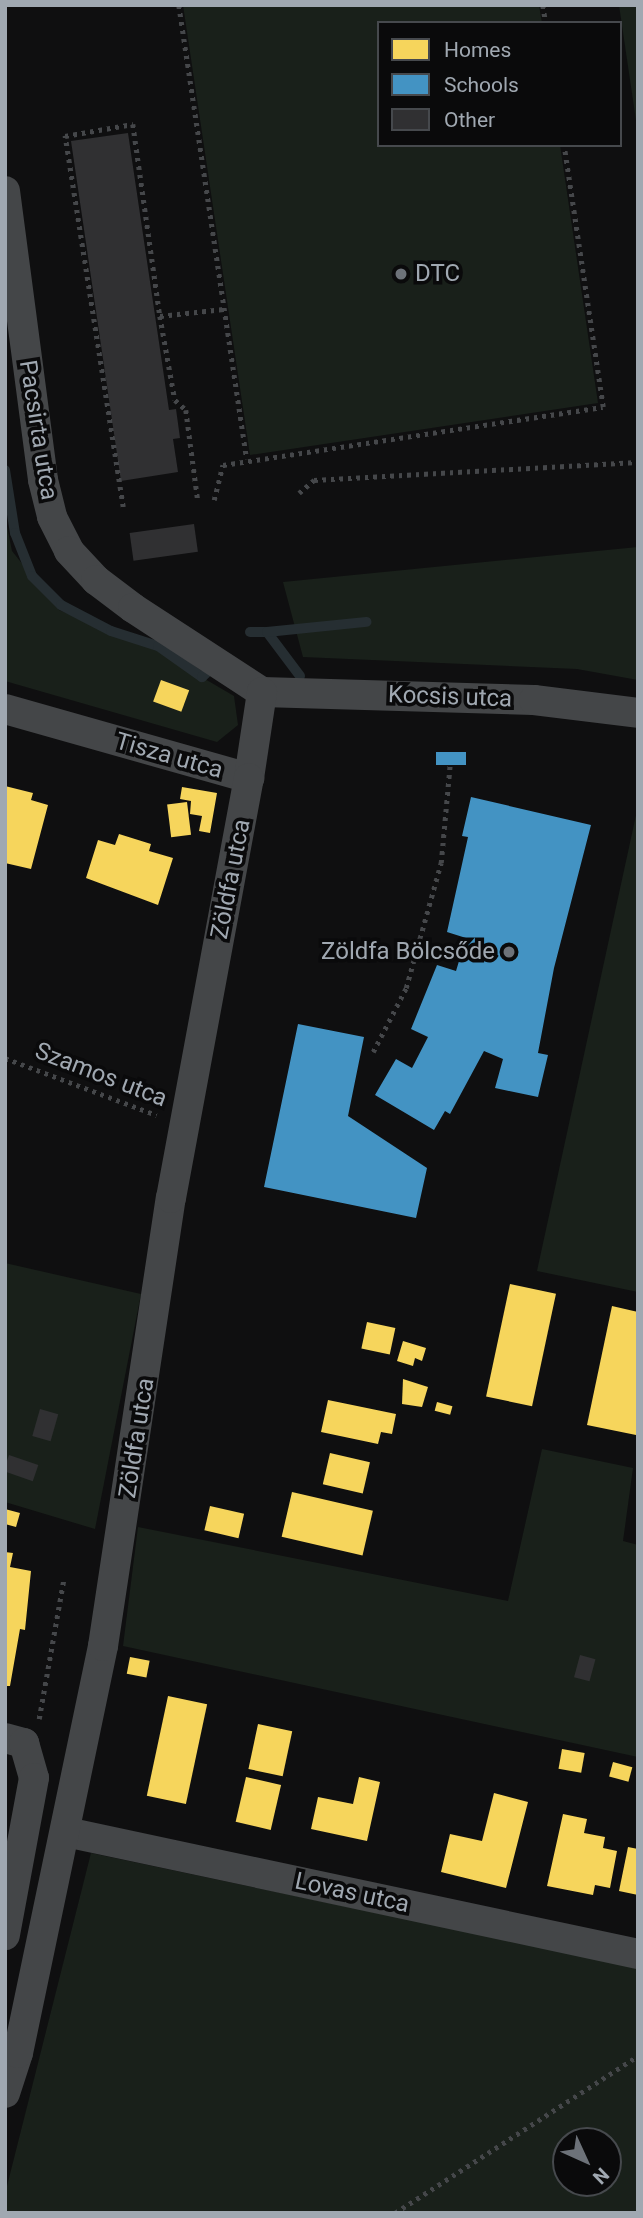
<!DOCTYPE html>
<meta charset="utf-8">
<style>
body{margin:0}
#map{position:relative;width:643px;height:2218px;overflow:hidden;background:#0f0f10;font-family:Roboto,sans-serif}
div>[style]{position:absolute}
.green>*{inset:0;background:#19201a}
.homes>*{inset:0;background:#f6d55c;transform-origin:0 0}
.schools>*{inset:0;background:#4393c3;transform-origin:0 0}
.stream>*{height:10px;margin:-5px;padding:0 5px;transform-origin:5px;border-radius:5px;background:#262e32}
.building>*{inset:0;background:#303032;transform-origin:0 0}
.path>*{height:4.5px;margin-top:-2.25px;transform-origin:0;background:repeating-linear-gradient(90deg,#45474a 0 3.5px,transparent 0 8.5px)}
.street>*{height:30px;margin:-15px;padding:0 15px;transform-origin:15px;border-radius:15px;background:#444648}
.dots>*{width:19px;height:19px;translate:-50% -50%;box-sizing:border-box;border:4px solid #0a0a0b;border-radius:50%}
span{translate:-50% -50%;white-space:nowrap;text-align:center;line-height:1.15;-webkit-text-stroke:7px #0a0a0b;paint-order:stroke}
.poi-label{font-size:24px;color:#a0a8b1}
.left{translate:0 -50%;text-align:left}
.right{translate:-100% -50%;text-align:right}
.street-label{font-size:24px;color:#a0a8b1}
.frame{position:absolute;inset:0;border:7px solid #a0a8b1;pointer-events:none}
.legend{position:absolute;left:377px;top:21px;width:245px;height:126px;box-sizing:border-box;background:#0a0a0b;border:2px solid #46494d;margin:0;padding:9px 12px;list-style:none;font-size:21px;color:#a0a8b1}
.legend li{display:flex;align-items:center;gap:14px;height:35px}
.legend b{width:35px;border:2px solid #46494d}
.north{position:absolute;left:552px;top:2127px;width:70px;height:70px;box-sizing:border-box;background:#0a0a0b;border:2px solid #46494d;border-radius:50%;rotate:135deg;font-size:19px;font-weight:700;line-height:28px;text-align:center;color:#a0a8b1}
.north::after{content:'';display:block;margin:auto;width:24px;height:32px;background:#6d7279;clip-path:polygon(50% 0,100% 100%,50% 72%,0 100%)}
</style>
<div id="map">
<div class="green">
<div style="clip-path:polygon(183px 5px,539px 5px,542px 23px,379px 23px,379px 145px,560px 145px,598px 403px,250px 455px)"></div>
<div style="clip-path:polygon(619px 5px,638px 5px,638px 134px)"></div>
<div style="clip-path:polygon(5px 516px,12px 551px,59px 610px,157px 651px,234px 696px,238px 725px,217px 742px,5px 681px)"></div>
<div style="clip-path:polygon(638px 547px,638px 680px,577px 669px,303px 657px,283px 582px)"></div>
<div style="clip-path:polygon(638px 806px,638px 1292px,537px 1271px)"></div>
<div style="clip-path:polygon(5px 1263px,141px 1294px,95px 1529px,5px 1502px)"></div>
<div style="clip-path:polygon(542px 1449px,633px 1468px,623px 1541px,638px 1545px,638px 1757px,123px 1646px,138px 1527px,508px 1601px)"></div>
<div style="clip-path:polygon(evenodd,91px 1853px,638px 1968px,638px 2213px,5px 2213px,5px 2194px,91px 1853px,566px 2141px,608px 2141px,608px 2183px,566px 2183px,566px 2141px)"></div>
</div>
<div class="homes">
<div style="left:161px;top:680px;width:30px;height:23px;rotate:20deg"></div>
<div style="clip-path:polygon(5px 786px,33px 793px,31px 800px,48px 805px,31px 869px,5px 863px)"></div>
<div style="clip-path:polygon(182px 787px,217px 793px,210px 833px,199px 831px,202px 816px,190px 814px,191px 801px,180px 799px)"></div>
<div style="left:187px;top:802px;width:33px;height:20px;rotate:83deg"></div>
<div style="clip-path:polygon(119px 834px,151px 844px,149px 851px,173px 858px,158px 905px,86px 878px,98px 840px,115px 845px)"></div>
<div style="left:510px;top:1284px;width:47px;height:115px;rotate:12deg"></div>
<div style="clip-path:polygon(612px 1306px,638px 1312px,636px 1435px,587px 1425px)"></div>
<div style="left:367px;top:1322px;width:29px;height:27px;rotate:12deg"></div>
<div style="clip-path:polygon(403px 1341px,426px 1348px,422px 1361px,415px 1358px,413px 1366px,397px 1361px)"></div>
<div style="clip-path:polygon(403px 1379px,428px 1387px,422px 1407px,402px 1404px)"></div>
<div style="clip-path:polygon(328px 1400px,396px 1414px,392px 1434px,381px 1432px,378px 1444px,321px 1432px)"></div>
<div style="left:437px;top:1402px;width:16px;height:9px;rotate:15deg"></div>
<div style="left:330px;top:1453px;width:41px;height:32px;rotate:13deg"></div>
<div style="left:292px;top:1492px;width:83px;height:46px;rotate:13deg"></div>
<div style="left:210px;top:1506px;width:35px;height:25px;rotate:13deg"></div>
<div style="clip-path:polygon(5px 1509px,20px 1513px,16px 1527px,5px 1524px)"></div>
<div style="clip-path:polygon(5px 1552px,13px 1553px,10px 1567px,31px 1571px,25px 1630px,20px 1629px,10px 1686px,5px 1686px)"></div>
<div style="left:130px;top:1657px;width:20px;height:17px;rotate:11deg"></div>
<div style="left:168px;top:1696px;width:40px;height:102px;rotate:12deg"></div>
<div style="left:258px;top:1724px;width:35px;height:46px;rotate:12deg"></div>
<div style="left:562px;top:1749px;width:23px;height:20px;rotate:10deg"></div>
<div style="left:613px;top:1762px;width:20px;height:15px;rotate:15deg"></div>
<div style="left:246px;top:1777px;width:36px;height:46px;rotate:13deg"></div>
<div style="clip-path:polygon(359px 1777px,380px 1782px,367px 1841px,311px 1829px,318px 1797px,353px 1804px)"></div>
<div style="clip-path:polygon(494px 1793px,528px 1802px,506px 1888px,441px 1872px,450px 1834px,482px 1841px)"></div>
<div style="clip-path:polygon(563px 1814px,587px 1819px,584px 1833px,605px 1837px,603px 1848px,617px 1851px,610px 1888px,595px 1885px,593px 1895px,547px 1886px)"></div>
<div style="clip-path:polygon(628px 1847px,638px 1849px,638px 1895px,619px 1891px)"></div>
</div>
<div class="schools">
<div style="left:436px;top:752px;width:30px;height:13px"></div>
<div style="clip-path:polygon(471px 797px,591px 825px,554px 968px,538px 1053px,548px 1055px,538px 1097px,495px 1088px,503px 1059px,484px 1051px,450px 1114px,445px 1111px,434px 1130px,375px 1095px,396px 1059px,412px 1068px,428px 1037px,411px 1029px,437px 965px,456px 971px,466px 938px,447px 932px,468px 837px,462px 836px)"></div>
<div style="clip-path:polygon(298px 1024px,364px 1037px,348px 1116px,427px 1168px,416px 1218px,264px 1187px)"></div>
</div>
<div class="stream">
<div style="left:5px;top:470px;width:64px;rotate:81deg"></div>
<div style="left:15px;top:533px;width:46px;rotate:68.4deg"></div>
<div style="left:32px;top:576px;width:41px;rotate:45deg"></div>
<div style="left:61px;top:605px;width:56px;rotate:27.5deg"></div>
<div style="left:111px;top:631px;width:49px;rotate:17.7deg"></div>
<div style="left:158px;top:646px;width:54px;rotate:35.2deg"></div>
<div style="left:202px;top:677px;width:16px;rotate:-43deg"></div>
<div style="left:250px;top:632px;width:17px"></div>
<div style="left:267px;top:632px;width:55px;rotate:53.1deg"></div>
<div style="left:267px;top:632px;width:100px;rotate:-5.8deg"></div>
</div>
<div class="building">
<div style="clip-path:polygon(128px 133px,169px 410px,176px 409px,180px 438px,173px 439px,178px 472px,121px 481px,71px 141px)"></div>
<div style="left:194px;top:524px;width:28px;height:65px;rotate:82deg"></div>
<div style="left:40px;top:1409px;width:19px;height:28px;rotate:16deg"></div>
<div style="left:9px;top:1455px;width:31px;height:17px;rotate:19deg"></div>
<div style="left:580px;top:1655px;width:16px;height:23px;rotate:15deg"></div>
</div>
<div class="path">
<div style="left:179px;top:5px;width:459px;rotate:81.5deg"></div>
<div style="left:543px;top:5px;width:18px;rotate:81deg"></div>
<div style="left:160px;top:316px;width:64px;rotate:-6.2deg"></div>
<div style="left:299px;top:493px;width:20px;rotate:-41deg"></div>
<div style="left:314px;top:480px;width:324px;rotate:-3.2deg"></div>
<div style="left:214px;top:500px;width:36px;rotate:-76deg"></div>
<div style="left:223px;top:465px;width:384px;rotate:-8.7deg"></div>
<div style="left:603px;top:407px;width:265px;rotate:-98.5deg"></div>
<div style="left:123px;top:507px;width:376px;rotate:-98.9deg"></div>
<div style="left:65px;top:136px;width:69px;rotate:-10deg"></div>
<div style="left:133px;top:124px;width:194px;rotate:82deg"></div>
<div style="left:160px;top:316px;width:85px;rotate:79.9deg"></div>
<div style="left:175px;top:400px;width:15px;rotate:42deg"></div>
<div style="left:186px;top:410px;width:92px;rotate:82.5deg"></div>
<div style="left:373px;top:1052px;width:72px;rotate:-62.7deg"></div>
<div style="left:406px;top:988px;width:130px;rotate:-74.4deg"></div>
<div style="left:441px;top:863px;width:98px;rotate:-84.8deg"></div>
<div style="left:5px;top:1058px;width:162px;rotate:20.6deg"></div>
<div style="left:39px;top:1719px;width:144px;rotate:-80deg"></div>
<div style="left:395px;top:2213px;width:289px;rotate:-32.9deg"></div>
</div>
<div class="street">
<div style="left:5px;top:191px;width:291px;rotate:82.5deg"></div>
<div style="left:43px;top:480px;width:38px;rotate:76deg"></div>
<div style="left:52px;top:517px;width:38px;rotate:63deg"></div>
<div style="left:69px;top:551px;width:40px;rotate:47deg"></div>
<div style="left:96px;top:580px;width:46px;rotate:37.1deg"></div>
<div style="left:133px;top:608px;width:154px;rotate:33.1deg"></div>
<div style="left:262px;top:692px;width:272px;rotate:1.7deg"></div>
<div style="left:534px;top:700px;width:105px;rotate:7.1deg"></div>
<div style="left:5px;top:709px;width:254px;rotate:15.8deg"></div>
<div style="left:249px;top:778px;width:87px;rotate:-81.4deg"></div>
<div style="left:5px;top:1738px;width:20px;rotate:15deg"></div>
<div style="left:24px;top:1743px;width:36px;rotate:74deg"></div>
<div style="left:34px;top:1778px;width:160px;rotate:100.5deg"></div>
<div style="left:66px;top:1832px;width:585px;rotate:12.04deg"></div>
<div style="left:5px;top:2093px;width:42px;rotate:-72deg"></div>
<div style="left:18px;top:2053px;width:416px;rotate:-78.2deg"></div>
<div style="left:103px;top:1646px;width:453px;rotate:-81.4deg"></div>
<div style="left:171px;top:1198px;width:427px;rotate:-79.5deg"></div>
</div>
<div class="dots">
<div style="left:401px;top:274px;background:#6d7279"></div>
<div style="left:509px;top:952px;background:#6d7279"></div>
</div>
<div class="poi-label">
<span class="left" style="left:415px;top:274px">DTC</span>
<span class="right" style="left:495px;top:952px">Zöldfa Bölcsőde</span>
</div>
<div class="street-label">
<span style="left:38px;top:430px;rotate:81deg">Pacsirta utca</span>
<span style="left:450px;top:697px;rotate:2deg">Kocsis utca</span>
<span style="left:169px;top:756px;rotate:16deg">Tisza utca</span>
<span style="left:231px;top:879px;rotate:-79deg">Zöldfa utca</span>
<span style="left:101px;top:1075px;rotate:21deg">Szamos utca</span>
<span style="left:137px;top:1438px;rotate:-81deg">Zöldfa utca</span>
<span style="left:352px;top:1893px;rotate:12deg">Lovas utca</span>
</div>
<div class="frame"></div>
<ul class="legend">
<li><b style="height:19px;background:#f6d55c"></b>Homes</li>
<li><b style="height:19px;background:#4393c3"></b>Schools</li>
<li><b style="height:19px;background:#303032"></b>Other</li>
</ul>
<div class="north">N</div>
</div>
